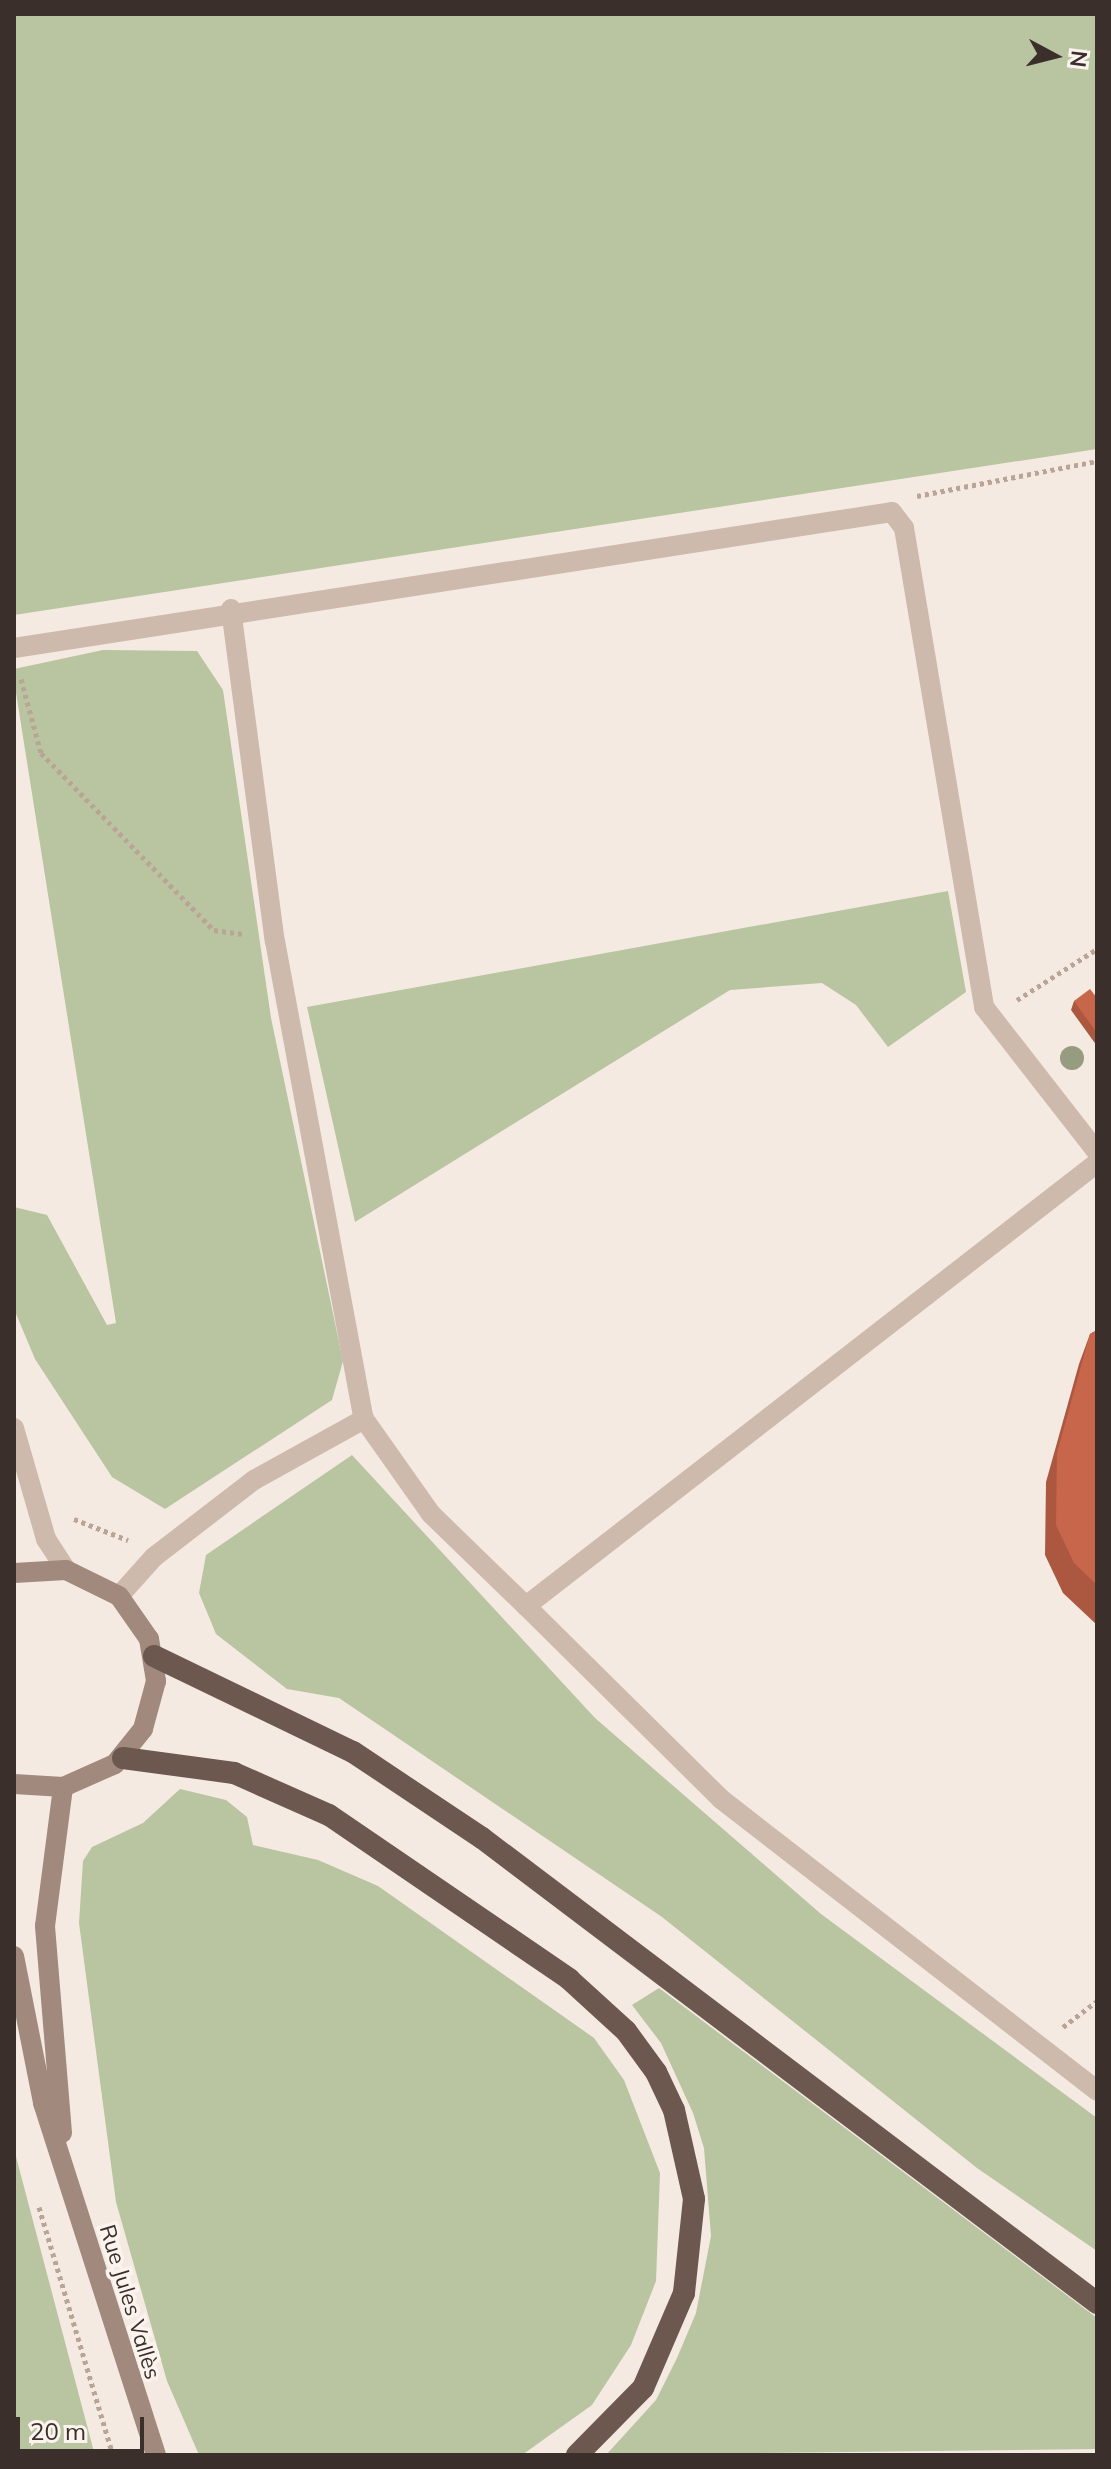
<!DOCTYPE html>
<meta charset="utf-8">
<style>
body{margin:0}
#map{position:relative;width:1111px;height:2469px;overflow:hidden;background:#f4eae1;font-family:Mulish,sans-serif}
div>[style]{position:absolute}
.green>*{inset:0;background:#b9c4a0}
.path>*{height:5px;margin-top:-2.5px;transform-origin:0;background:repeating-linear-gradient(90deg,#b9a496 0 4px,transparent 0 8px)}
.service>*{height:20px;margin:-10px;padding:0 10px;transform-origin:10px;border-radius:10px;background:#cdbaac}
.tertiary>*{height:20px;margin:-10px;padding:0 10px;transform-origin:10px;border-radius:10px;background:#cdbaac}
.secondary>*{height:20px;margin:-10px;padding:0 10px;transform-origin:10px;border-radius:10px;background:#a1897d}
.trunk>*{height:22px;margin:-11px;padding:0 11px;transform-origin:11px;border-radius:11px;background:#6c584f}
.trees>*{width:24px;height:24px;margin:-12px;border-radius:50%;background:#979b7f}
.wall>*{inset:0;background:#ac5840}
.building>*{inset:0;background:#c8664b}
span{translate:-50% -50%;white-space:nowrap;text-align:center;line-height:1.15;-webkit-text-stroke:7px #fbf4ee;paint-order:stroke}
.street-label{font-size:22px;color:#3b2f2b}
.frame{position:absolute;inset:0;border:16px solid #3b2f2b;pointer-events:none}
.north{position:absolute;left:1015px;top:16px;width:80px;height:80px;-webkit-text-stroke:6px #fbf4ee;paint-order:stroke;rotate:97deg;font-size:22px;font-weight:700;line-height:32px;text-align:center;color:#3b2f2b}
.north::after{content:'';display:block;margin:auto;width:28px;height:36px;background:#3b2f2b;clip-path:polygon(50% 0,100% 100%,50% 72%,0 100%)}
.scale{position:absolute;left:16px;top:2417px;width:128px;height:36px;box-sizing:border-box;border:4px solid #3b2f2b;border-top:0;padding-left:10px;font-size:24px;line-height:28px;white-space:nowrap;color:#3b2f2b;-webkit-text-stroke:6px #fbf4ee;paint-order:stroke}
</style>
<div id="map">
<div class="green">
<div style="clip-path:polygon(14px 14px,1097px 14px,1097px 449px,14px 615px)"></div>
<div style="clip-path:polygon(103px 650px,197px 651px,223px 690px,271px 1018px,343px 1361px,332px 1400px,165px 1509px,112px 1477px,35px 1359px,14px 1309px,14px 1207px,47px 1215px,107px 1325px,116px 1323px,14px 680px,14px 669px)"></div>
<div style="clip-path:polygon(948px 891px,966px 992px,888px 1047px,856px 1005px,822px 983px,730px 990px,355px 1222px,307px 1007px)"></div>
<div style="clip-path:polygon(352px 1455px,595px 1718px,821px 1914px,1097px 2118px,1097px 2251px,977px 2168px,662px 1917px,339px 1698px,287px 1689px,216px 1634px,199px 1593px,206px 1555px)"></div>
<div style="clip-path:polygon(180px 1789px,226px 1800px,247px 1817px,253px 1845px,318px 1860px,378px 1886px,594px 2038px,624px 2080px,660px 2173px,656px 2281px,631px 2345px,592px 2405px,522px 2455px,199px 2455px,167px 2381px,116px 2202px,79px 1923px,83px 1861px,92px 1847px,143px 1823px)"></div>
<div style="clip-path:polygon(659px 1988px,1097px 2318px,1097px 2449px,606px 2455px,656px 2400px,677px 2358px,696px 2313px,711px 2236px,704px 2148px,693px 2113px,661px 2043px,632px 2005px)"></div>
<div style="clip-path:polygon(14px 2149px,94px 2452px,94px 2455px,14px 2455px)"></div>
</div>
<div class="path">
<div style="left:917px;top:496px;width:183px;rotate:-11deg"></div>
<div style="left:21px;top:679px;width:77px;rotate:74.9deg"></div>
<div style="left:41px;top:753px;width:248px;rotate:45.7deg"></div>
<div style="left:214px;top:930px;width:29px;rotate:8deg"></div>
<div style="left:1017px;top:1000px;width:95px;rotate:-32.5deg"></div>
<div style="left:74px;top:1519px;width:58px;rotate:21.3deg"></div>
<div style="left:1063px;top:2027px;width:43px;rotate:-37.4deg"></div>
<div style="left:39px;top:2207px;width:259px;rotate:73.4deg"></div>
</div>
<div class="service">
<div style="left:231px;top:609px;width:335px;rotate:82.5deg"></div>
<div style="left:275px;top:941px;width:486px;rotate:79.5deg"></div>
<div style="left:364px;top:1419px;width:116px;rotate:54.8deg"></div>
<div style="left:431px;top:1514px;width:132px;rotate:44.1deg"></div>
<div style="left:526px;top:1606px;width:723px;rotate:-37.81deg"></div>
<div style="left:14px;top:648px;width:888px;rotate:-8.8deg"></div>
<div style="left:892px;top:512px;width:20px;rotate:53deg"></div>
<div style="left:904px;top:528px;width:486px;rotate:80.5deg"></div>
<div style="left:984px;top:1007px;width:184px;rotate:52.1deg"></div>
<div style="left:119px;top:1596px;width:52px;rotate:-48.1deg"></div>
<div style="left:154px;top:1557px;width:126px;rotate:-37.6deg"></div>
<div style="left:254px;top:1480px;width:126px;rotate:-29deg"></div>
<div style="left:526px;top:1606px;width:274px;rotate:44.7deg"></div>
<div style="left:721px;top:1799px;width:476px;rotate:37.8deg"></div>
</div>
<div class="tertiary">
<div style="left:14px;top:1428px;width:116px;rotate:73.9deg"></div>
<div style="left:46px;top:1539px;width:37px;rotate:57deg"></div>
</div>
<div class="secondary">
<div style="left:14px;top:1573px;width:52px;rotate:-3.3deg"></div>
<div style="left:66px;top:1570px;width:59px;rotate:26.1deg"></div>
<div style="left:119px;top:1596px;width:52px;rotate:55.1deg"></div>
<div style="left:149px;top:1639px;width:43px;rotate:80.5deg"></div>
<div style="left:156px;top:1681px;width:50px;rotate:105.2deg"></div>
<div style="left:143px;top:1729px;width:45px;rotate:128.7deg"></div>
<div style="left:115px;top:1764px;width:57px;rotate:156.1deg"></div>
<div style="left:63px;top:1787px;width:49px;rotate:-176.5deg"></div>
<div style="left:14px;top:1956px;width:150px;rotate:78.8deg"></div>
<div style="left:43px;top:2103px;width:370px;rotate:72.2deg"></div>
<div style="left:62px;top:2133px;width:208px;rotate:-94.7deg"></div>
<div style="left:45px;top:1926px;width:140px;rotate:-82.6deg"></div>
</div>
<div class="trunk">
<div style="left:154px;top:1656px;width:221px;rotate:25.8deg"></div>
<div style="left:353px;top:1752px;width:155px;rotate:33.7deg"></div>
<div style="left:482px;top:1838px;width:771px;rotate:37.09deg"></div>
<div style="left:123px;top:1758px;width:112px;rotate:7.7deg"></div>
<div style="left:234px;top:1773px;width:104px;rotate:23.9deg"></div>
<div style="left:329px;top:1815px;width:291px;rotate:34.3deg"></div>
<div style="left:569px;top:1979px;width:77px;rotate:42.4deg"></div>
<div style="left:626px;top:2031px;width:51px;rotate:53.8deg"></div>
<div style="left:656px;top:2072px;width:42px;rotate:64.7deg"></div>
<div style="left:674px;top:2110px;width:91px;rotate:77.3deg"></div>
<div style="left:694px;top:2199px;width:95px;rotate:96.1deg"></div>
<div style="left:684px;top:2293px;width:103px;rotate:113.3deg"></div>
<div style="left:643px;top:2388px;width:94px;rotate:134.6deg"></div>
</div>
<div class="trees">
<div style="left:1072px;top:1058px"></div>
</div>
<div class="wall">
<div style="clip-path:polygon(1097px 998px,1097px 1046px,1071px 1010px,1074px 1001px)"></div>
<div style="clip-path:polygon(1097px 1330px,1097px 1625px,1063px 1593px,1045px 1555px,1046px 1482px,1079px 1364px,1090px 1334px)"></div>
</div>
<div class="building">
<div style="clip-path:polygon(1090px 989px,1097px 998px,1097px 1033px,1074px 1001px)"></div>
<div style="clip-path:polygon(1097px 1330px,1097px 1585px,1074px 1563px,1056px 1525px,1057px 1453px,1090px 1334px)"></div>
</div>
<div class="street-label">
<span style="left:130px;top:2302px;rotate:73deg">Rue Jules Vallès</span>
</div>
<div class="frame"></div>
<div class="north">N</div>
<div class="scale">20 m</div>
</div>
